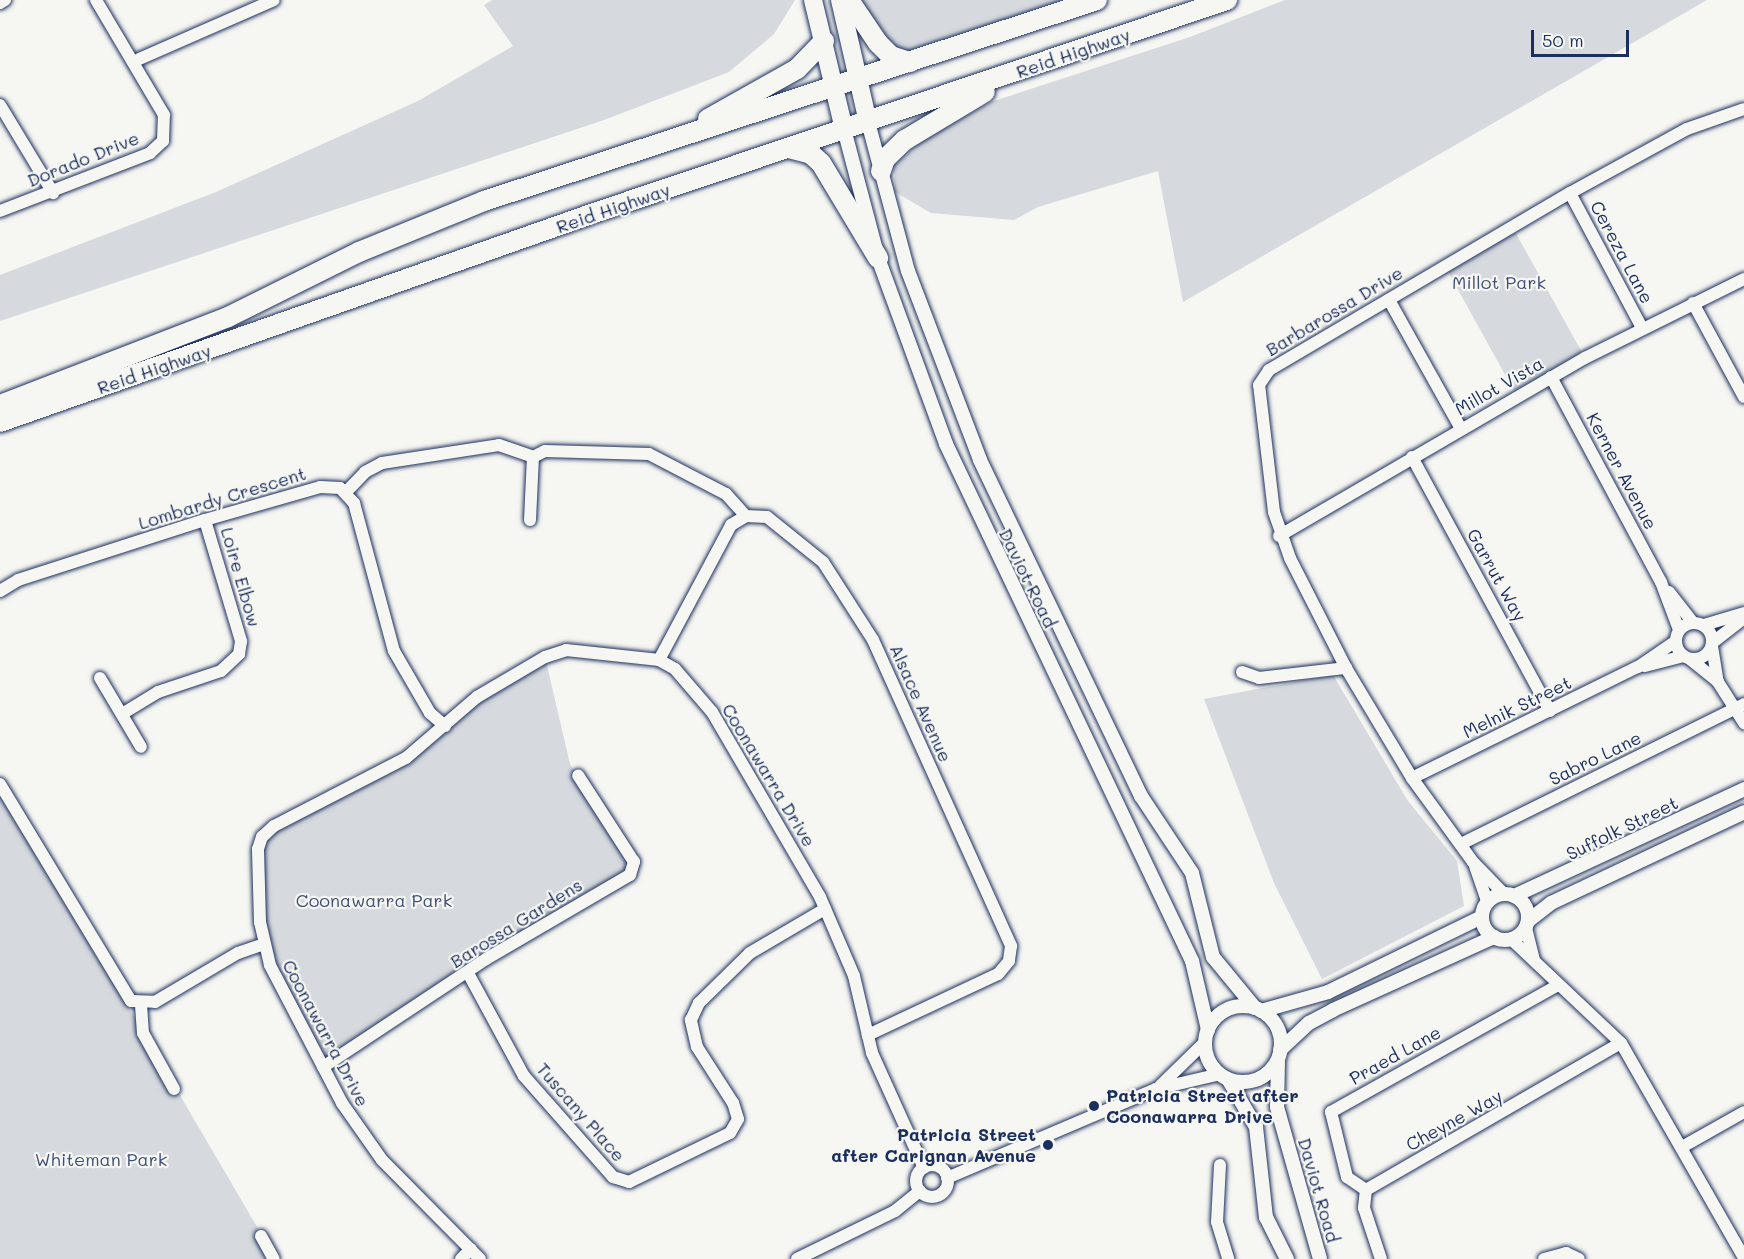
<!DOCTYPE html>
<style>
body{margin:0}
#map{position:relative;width:1744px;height:1259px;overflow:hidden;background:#f6f6f2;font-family:Mali,sans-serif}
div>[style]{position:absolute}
.green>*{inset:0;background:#d6d9dd;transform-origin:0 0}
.roads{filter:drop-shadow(0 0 2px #1b2f5e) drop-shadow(0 0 2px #1b2f5e)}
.minor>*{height:12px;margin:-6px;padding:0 6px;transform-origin:6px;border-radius:6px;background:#f6f6f2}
.minor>.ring{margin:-6px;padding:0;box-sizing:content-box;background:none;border:12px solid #f6f6f2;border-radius:50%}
.tertiary>*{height:14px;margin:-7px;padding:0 7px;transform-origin:7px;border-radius:7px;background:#f6f6f2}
.tertiary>.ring{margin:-7px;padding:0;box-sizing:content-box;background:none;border:14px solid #f6f6f2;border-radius:50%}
.primary>*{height:18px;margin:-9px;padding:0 9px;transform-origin:9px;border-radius:9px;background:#f6f6f2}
.trunk>*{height:20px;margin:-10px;padding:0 10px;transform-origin:10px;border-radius:10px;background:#f6f6f2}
.dots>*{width:16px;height:16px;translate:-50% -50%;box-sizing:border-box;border:3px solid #f6f6f2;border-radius:50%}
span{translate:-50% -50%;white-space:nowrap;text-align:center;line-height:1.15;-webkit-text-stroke:4.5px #f6f6f2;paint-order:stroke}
.street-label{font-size:18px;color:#1b2f5e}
.park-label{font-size:18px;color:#405177}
.poi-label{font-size:18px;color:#1b2f5e;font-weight:700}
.left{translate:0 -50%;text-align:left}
.right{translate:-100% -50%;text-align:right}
.scale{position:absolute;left:1531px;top:30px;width:98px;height:27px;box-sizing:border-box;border:3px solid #1b2f5e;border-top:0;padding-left:8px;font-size:18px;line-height:21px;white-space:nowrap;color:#1b2f5e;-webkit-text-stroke:4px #f6f6f2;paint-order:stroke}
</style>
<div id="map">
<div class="green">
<div style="clip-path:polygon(492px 0,795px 0,774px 34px,729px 72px,604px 120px,0 321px,0 275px,216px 192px,418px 101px,513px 46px,484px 5px)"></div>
<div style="clip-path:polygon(849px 0,1069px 0,910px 62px)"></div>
<div style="clip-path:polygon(1285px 0,1707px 0,1183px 302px,1158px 171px,1038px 207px,1014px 220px,931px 213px,895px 192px,894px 166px,926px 137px,994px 101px,1190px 37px)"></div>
<div style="left:1513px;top:228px;width:149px;height:78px;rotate:61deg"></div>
<div style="clip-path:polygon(545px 657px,570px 764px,634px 862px,626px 875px,323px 1067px,264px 944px,262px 837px,406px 758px,477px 697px)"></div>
<div style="clip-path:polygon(1333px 675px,1408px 801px,1457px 861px,1464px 906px,1322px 979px,1274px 883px,1204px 699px)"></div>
<div style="clip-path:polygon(0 789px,276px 1259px,0 1259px)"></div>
</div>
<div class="roads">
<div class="minor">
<div style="left:0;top:3px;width:6px;rotate:-31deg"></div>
<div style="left:139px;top:59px;width:147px;rotate:-23.6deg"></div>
<div style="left:0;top:105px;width:103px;rotate:58.9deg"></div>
<div style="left:1570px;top:193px;width:153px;rotate:61.9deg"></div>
<div style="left:0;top:211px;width:161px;rotate:-21.1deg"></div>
<div style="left:150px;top:153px;width:18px;rotate:-43deg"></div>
<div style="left:163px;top:141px;width:26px;rotate:-88deg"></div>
<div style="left:164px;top:115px;width:134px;rotate:-120.6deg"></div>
<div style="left:1389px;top:300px;width:148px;rotate:60.8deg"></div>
<div style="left:1693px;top:303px;width:107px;rotate:61.5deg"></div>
<div style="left:1551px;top:377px;width:233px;rotate:61.8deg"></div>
<div style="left:1661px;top:582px;width:51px;rotate:69.4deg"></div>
<div style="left:533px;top:457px;width:13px;rotate:-27deg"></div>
<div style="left:545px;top:451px;width:104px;rotate:1.7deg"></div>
<div style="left:649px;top:454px;width:87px;rotate:27.5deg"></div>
<div style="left:726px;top:494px;width:30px;rotate:48deg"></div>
<div style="left:1412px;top:457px;width:289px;rotate:61.5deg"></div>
<div style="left:346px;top:492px;width:28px;rotate:-46deg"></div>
<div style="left:365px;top:472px;width:19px;rotate:-28deg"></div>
<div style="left:382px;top:463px;width:118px;rotate:-8.7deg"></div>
<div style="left:499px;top:445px;width:36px;rotate:19deg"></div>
<div style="left:530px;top:520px;width:63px;rotate:-87.3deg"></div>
<div style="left:1279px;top:536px;width:354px;rotate:-30.2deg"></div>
<div style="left:1585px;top:358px;width:178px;rotate:-26.4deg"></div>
<div style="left:0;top:591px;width:21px;rotate:-31deg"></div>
<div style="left:18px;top:580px;width:196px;rotate:-17.8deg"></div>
<div style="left:205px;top:520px;width:120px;rotate:-16deg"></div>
<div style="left:320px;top:487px;width:20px;rotate:3deg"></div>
<div style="left:340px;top:488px;width:21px;rotate:47deg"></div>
<div style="left:354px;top:503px;width:153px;rotate:74.9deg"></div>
<div style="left:394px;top:651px;width:72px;rotate:59.9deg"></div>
<div style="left:430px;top:713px;width:20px;rotate:41deg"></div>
<div style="left:1669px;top:592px;width:39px;rotate:52deg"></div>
<div class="ring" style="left:1676px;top:623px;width:24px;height:24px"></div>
<div style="left:1704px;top:625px;width:42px;rotate:-16.7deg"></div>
<div style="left:1712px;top:643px;width:41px;rotate:-38deg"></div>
<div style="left:1712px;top:646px;width:36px;rotate:81deg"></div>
<div style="left:1690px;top:659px;width:36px;rotate:39deg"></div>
<div style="left:1718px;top:682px;width:49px;rotate:57.6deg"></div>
<div style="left:659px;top:660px;width:153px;rotate:-61.9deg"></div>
<div style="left:731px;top:525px;width:17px;rotate:-31deg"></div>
<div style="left:746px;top:516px;width:21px;rotate:3deg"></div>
<div style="left:767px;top:517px;width:72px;rotate:38.8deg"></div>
<div style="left:823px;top:562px;width:93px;rotate:57.3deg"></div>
<div style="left:873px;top:640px;width:336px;rotate:65.7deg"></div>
<div style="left:1011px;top:946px;width:15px;rotate:98deg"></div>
<div style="left:1009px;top:961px;width:17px;rotate:130deg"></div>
<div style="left:998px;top:974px;width:144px;rotate:154.9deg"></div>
<div style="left:1645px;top:666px;width:40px;rotate:-14.4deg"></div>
<div style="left:1242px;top:672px;width:18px;rotate:19deg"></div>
<div style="left:1259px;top:678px;width:88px;rotate:-6.6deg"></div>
<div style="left:100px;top:678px;width:80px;rotate:59.3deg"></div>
<div style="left:122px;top:714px;width:42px;rotate:-31.4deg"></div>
<div style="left:158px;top:692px;width:66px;rotate:-18.4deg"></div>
<div style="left:221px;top:671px;width:25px;rotate:-43deg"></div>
<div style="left:239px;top:654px;width:13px;rotate:-81deg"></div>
<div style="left:241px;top:641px;width:126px;rotate:-106.6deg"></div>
<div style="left:1412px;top:778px;width:252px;rotate:-26.2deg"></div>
<div style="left:1638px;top:667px;width:46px;rotate:-34.4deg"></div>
<div style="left:0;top:784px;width:253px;rotate:58.9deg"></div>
<div style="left:131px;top:1001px;width:24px;rotate:2deg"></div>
<div style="left:155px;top:1002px;width:96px;rotate:-30.6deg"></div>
<div style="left:238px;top:953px;width:28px;rotate:-19deg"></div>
<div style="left:1461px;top:844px;width:316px;rotate:-26.3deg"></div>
<div style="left:1475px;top:866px;width:39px;rotate:71deg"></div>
<div style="left:1504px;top:894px;width:45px;rotate:-134.1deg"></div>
<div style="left:1473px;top:862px;width:104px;rotate:-126deg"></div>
<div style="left:1412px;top:778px;width:128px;rotate:-121deg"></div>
<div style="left:1346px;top:668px;width:123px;rotate:-117deg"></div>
<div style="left:1290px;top:558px;width:49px;rotate:-109.2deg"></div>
<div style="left:1274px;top:512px;width:128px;rotate:-96.7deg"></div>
<div style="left:1259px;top:385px;width:18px;rotate:-56deg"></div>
<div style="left:1269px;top:370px;width:349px;rotate:-30.5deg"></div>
<div style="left:1570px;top:193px;width:133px;rotate:-28.7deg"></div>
<div style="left:1687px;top:129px;width:60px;rotate:-19.3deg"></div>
<div style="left:1526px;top:928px;width:32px;rotate:76deg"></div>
<div style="left:1511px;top:939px;width:151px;rotate:43.4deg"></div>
<div style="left:1621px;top:1043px;width:248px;rotate:60.2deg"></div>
<div style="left:468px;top:973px;width:117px;rotate:61.5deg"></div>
<div style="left:524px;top:1076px;width:135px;rotate:48.6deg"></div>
<div style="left:613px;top:1177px;width:17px;rotate:17deg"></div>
<div style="left:629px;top:1182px;width:112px;rotate:-25.9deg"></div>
<div style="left:730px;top:1133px;width:16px;rotate:-60deg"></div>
<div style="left:738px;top:1119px;width:17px;rotate:-107deg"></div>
<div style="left:733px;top:1103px;width:67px;rotate:-122.7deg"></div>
<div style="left:697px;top:1047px;width:28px;rotate:-103deg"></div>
<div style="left:691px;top:1020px;width:19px;rotate:-65deg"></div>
<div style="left:699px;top:1003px;width:71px;rotate:-44.4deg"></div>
<div style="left:750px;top:953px;width:87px;rotate:-30.4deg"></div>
<div style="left:141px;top:1005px;width:28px;rotate:86deg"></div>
<div style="left:143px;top:1033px;width:64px;rotate:61deg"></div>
<div style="left:323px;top:1067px;width:196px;rotate:-33.5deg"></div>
<div style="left:486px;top:959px;width:167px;rotate:-30.3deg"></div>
<div style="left:630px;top:875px;width:14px;rotate:-73deg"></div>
<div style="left:634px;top:862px;width:103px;rotate:-122.8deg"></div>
<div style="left:1160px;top:1086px;width:63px;rotate:-44.4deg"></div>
<div style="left:1682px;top:1147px;width:71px;rotate:-29.4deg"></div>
<div style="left:1220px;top:1165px;width:57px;rotate:93deg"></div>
<div style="left:1217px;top:1222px;width:39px;rotate:73deg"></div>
<div class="ring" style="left:916px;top:1165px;width:20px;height:20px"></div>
<div style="left:947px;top:1178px;width:227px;rotate:-23.1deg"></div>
<div style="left:1156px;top:1089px;width:66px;rotate:-13.2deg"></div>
<div style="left:1366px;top:1190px;width:23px;rotate:-146deg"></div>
<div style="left:1347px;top:1177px;width:67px;rotate:-103.8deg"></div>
<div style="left:1331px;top:1112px;width:258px;rotate:-29.2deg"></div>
<div style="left:261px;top:1236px;width:26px;rotate:61deg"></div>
<div style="left:461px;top:1259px;width:14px;rotate:-45deg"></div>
<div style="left:480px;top:1259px;width:139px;rotate:-134.7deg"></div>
<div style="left:382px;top:1160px;width:70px;rotate:-125.1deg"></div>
<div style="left:342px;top:1103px;width:156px;rotate:-117.6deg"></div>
<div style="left:270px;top:965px;width:44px;rotate:-103.1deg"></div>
<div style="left:260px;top:922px;width:73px;rotate:-91.6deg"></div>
<div style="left:258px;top:849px;width:13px;rotate:-72deg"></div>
<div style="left:262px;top:837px;width:16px;rotate:-43deg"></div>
<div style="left:274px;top:826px;width:148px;rotate:-27.3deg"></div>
<div style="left:406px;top:758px;width:94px;rotate:-40.7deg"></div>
<div style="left:477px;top:697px;width:79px;rotate:-30.5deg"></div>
<div style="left:545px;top:657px;width:22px;rotate:-18deg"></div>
<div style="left:566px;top:650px;width:94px;rotate:6.1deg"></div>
<div style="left:659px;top:660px;width:18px;rotate:29deg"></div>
<div style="left:675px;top:669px;width:57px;rotate:49.3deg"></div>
<div style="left:712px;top:712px;width:214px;rotate:59.7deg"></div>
<div style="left:820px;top:897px;width:86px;rotate:66.7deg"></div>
<div style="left:854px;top:976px;width:79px;rotate:76.8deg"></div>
<div style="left:872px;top:1053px;width:126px;rotate:65.7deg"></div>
<div style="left:797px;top:1259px;width:109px;rotate:-26.1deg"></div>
<div style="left:895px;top:1211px;width:32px;rotate:-39deg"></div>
<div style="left:1381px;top:1259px;width:54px;rotate:-108.4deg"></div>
<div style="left:1364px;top:1208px;width:18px;rotate:-84deg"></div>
<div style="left:1366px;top:1190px;width:294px;rotate:-30deg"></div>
<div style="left:1544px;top:1259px;width:23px;rotate:-15deg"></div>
<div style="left:1566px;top:1253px;width:14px;rotate:25deg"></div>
</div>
<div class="tertiary">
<div style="left:868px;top:122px;width:154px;rotate:75deg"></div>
<div style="left:908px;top:271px;width:202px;rotate:69.1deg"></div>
<div style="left:980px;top:460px;width:373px;rotate:64.4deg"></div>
<div style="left:1141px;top:796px;width:92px;rotate:56.5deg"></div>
<div style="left:1192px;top:873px;width:87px;rotate:76deg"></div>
<div style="left:1213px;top:957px;width:66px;rotate:50.5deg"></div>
<div style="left:844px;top:129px;width:133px;rotate:75.2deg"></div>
<div style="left:878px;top:258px;width:198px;rotate:69.9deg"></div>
<div style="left:946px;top:444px;width:573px;rotate:64.55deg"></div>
<div style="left:1192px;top:961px;width:71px;rotate:76.9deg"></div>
<div class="ring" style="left:1482px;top:894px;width:32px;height:32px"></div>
<div style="left:1514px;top:896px;width:254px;rotate:-24.9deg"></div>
<div style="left:1528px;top:921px;width:29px;rotate:-38deg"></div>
<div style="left:1551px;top:903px;width:213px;rotate:-25.2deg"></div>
<div class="ring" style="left:1205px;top:1006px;width:62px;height:62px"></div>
<div style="left:1261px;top:1011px;width:70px;rotate:-15.8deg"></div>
<div style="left:1328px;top:992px;width:171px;rotate:-26deg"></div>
<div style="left:1280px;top:1050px;width:40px;rotate:-43deg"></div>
<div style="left:1309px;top:1023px;width:27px;rotate:-28deg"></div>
<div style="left:1333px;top:1010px;width:177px;rotate:-24.4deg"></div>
<div style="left:1278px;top:1061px;width:46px;rotate:91.2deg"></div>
<div style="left:1277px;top:1107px;width:158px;rotate:74.2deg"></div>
<div style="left:1228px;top:1079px;width:56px;rotate:59.7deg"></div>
<div style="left:1256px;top:1127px;width:91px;rotate:83.7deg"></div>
<div style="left:1266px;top:1217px;width:47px;rotate:63.4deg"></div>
</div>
<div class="primary">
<div style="left:813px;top:0;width:133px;rotate:76.5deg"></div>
<div style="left:840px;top:0;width:125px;rotate:77.1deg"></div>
</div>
<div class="trunk">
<div style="left:849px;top:0;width:52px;rotate:56deg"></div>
<div style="left:878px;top:43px;width:18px;rotate:45deg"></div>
<div style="left:891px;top:56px;width:20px;rotate:18deg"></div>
<div style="left:708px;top:119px;width:102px;rotate:-29.3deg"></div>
<div style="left:797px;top:69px;width:39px;rotate:-46deg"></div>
<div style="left:789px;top:148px;width:23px;rotate:15deg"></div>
<div style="left:811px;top:154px;width:13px;rotate:42deg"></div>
<div style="left:821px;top:163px;width:111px;rotate:59deg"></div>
<div style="left:881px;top:171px;width:13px;rotate:-72deg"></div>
<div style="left:885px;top:159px;width:28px;rotate:-44deg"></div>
<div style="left:905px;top:140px;width:93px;rotate:-31deg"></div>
<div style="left:0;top:405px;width:244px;rotate:-21.1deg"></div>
<div style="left:228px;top:317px;width:146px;rotate:-26.4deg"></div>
<div style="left:359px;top:252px;width:135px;rotate:-22.2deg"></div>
<div style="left:484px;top:201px;width:645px;rotate:-18.15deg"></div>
<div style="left:0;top:422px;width:630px;rotate:-19.38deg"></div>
<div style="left:594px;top:213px;width:668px;rotate:-18.6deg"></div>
</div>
</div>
<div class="dots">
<div style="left:1094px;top:1106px;background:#1b2f5e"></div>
<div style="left:1048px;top:1145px;background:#1b2f5e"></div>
</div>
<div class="street-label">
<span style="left:1073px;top:53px;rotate:-19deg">Reid Highway</span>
<span style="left:83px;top:159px;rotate:-22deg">Dorado Drive</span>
<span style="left:613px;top:208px;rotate:-19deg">Reid Highway</span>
<span style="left:1622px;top:252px;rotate:62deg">Cereza Lane</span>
<span style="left:1334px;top:311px;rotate:-31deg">Barbarossa Drive</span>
<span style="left:154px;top:369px;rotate:-19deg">Reid Highway</span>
<span style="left:1499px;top:386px;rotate:-30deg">Millot Vista</span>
<span style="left:1622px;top:471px;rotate:62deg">Kerner Avenue</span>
<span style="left:222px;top:498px;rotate:-17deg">Lombardy Crescent</span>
<span style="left:1497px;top:575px;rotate:61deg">Garrut Way</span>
<span style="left:241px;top:577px;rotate:74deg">Loire Elbow</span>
<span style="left:1028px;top:578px;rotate:64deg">Daviot Road</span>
<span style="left:921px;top:703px;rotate:66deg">Alsace Avenue</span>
<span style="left:1517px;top:707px;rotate:-26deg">Melnik Street</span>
<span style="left:1595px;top:758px;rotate:-26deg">Sabro Lane</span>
<span style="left:769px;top:775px;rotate:59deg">Coonawarra Drive</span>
<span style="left:1622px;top:828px;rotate:-26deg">Suffolk Street</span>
<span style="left:516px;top:923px;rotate:-32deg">Barossa Gardens</span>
<span style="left:326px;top:1033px;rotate:62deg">Coonawarra Drive</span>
<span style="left:1395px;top:1055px;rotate:-29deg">Praed Lane</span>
<span style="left:581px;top:1112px;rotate:49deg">Tuscany Place</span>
<span style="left:1454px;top:1120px;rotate:-29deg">Cheyne Way</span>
<span style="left:1319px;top:1190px;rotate:74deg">Daviot Road</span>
</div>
<div class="park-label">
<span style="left:1499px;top:282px">Millot Park</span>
<span style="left:374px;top:900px">Coonawarra Park</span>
<span style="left:101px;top:1159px">Whiteman Park</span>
</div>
<div class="poi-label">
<span class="left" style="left:1106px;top:1106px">Patricia Street after<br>Coonawarra Drive</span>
<span class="right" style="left:1036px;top:1145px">Patricia Street<br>after Carignan Avenue</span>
</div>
<div class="scale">50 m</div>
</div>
